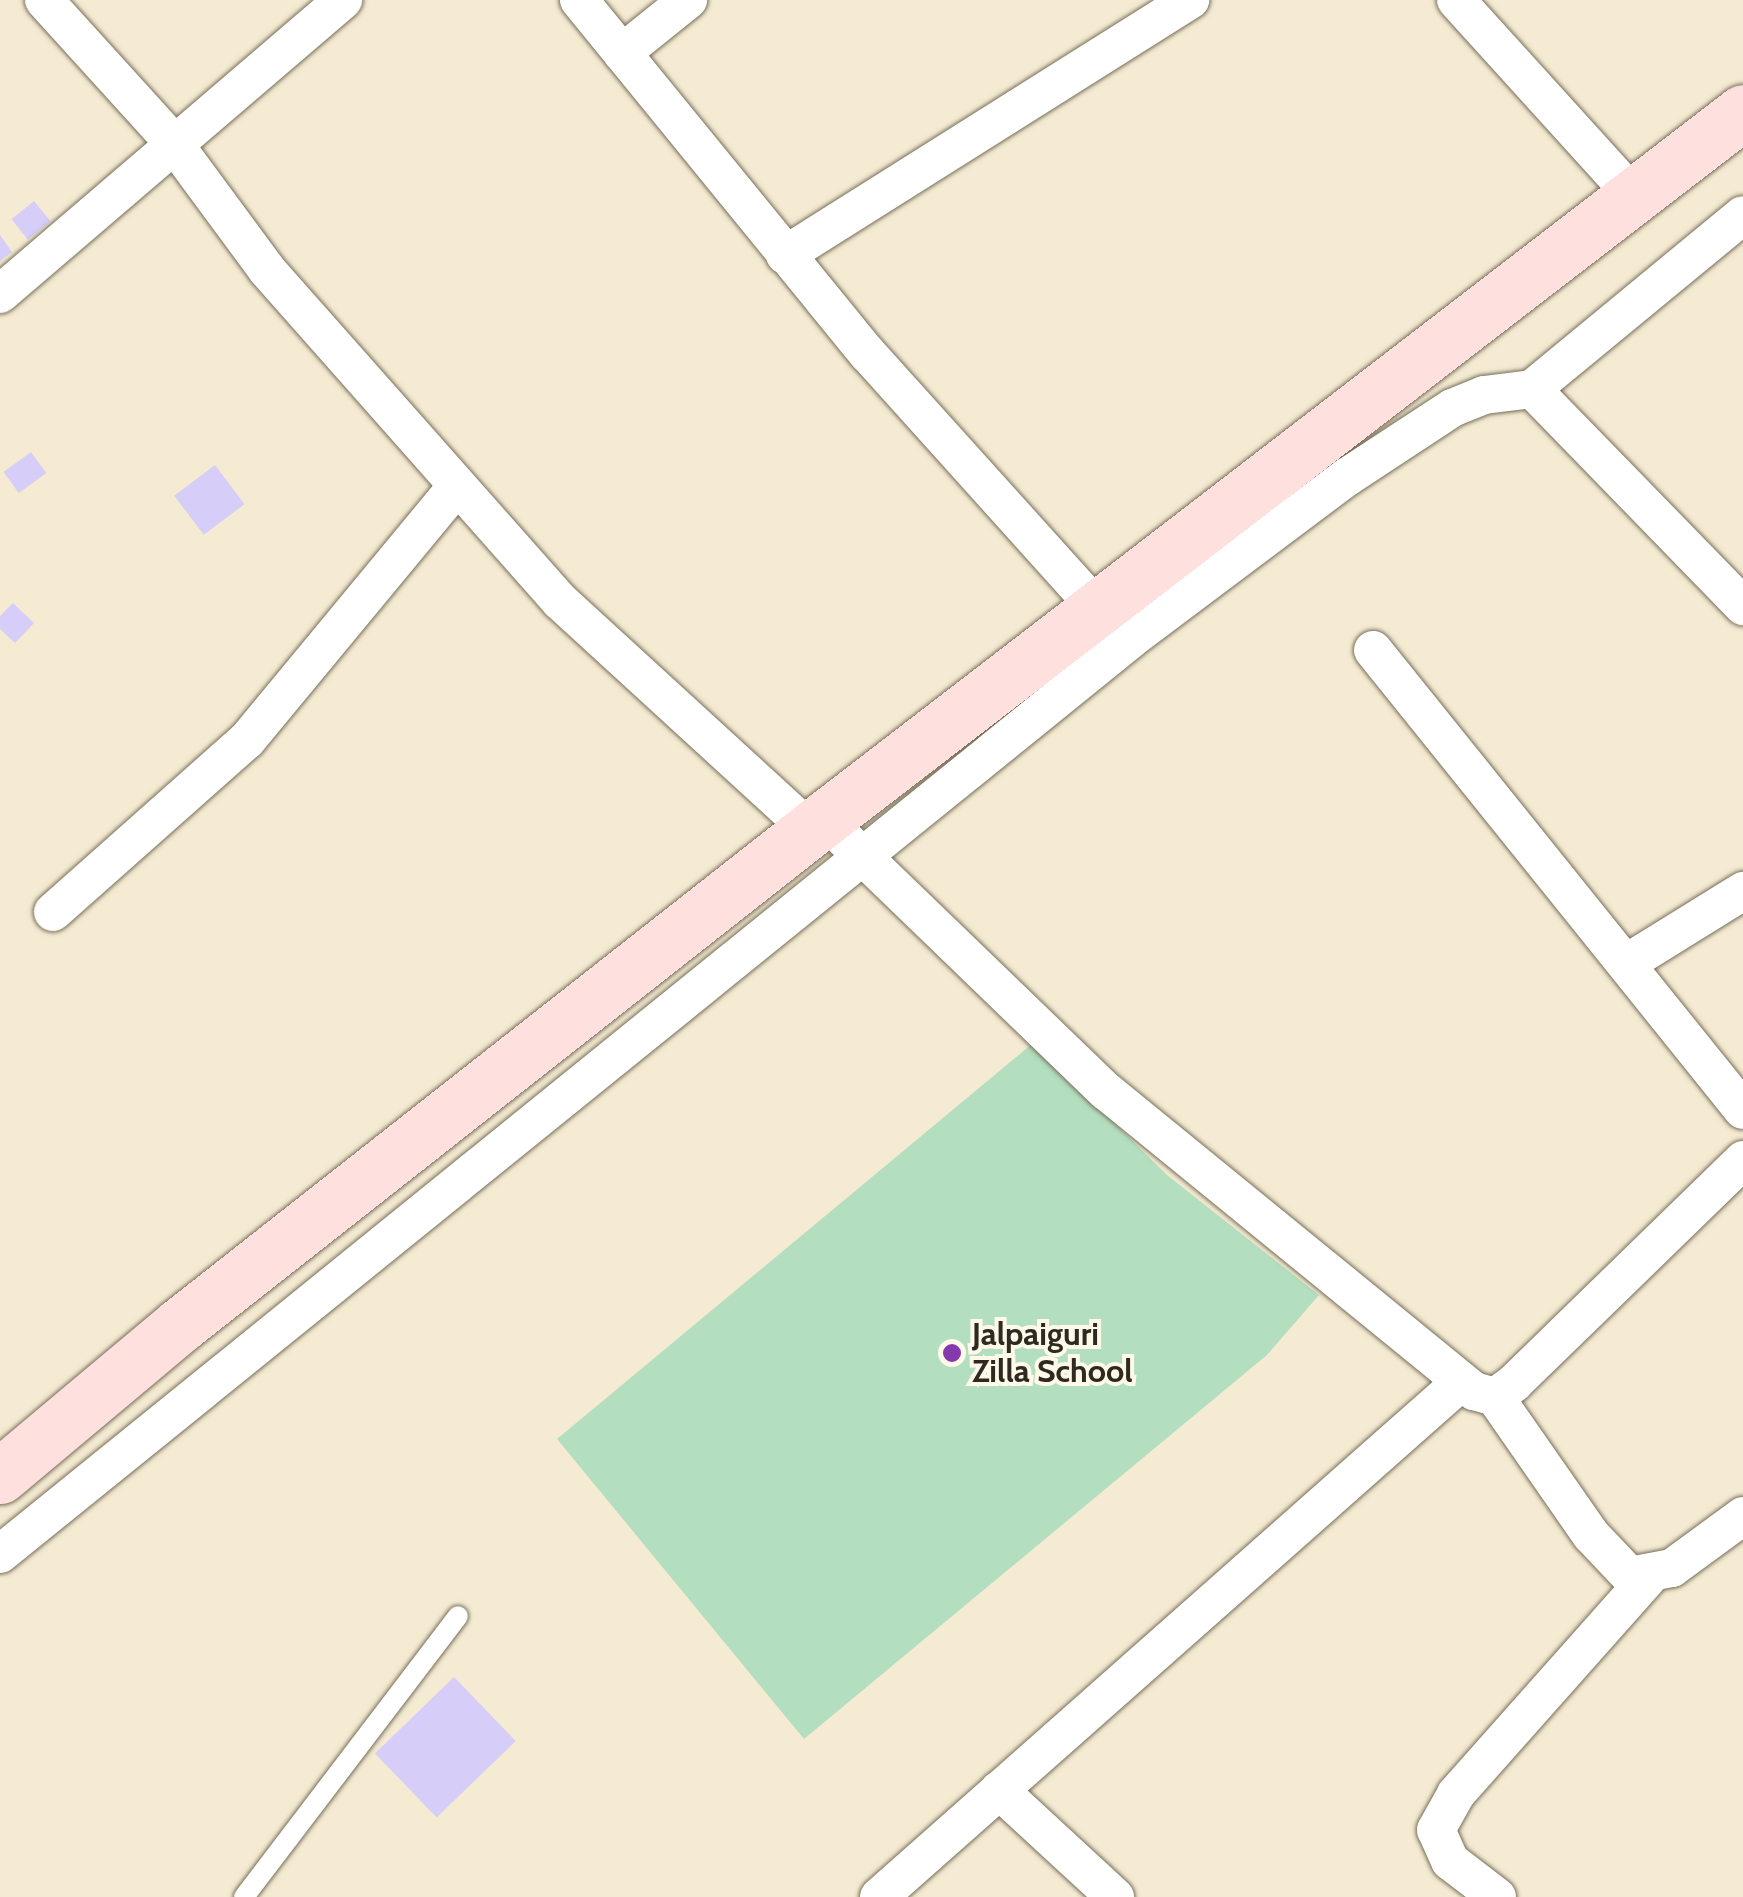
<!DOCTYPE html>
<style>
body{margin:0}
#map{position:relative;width:1743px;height:1897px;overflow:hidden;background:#f5ebd3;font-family:Cabin,sans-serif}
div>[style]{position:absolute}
.green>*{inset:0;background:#b3debf}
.building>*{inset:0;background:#d6cdf9;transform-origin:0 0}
.roads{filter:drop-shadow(0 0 2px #776e59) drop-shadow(0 0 2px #776e59)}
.lane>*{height:20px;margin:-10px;padding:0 10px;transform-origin:10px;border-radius:10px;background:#fff}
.street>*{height:38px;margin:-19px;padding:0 19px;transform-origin:19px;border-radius:19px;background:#fff}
.secondary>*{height:55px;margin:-27.5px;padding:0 27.5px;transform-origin:27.5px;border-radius:27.5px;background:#fee0de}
.dots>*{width:28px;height:28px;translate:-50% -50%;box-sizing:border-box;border:5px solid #fff9ea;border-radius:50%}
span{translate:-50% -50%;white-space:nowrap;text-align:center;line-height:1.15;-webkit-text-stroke:8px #fff9ea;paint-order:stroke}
.poi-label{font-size:32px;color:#2e2a21;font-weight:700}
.left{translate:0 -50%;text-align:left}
</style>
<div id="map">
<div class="green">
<div style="clip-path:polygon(1033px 1043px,1167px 1175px,1319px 1295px,1267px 1355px,804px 1739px,557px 1439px)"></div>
</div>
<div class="building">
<div style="left:34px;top:201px;width:26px;height:29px;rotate:51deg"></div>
<div style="clip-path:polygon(0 235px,12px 252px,0 261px)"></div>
<div style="left:31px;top:452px;width:26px;height:34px;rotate:54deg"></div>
<div style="left:215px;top:465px;width:49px;height:51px;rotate:53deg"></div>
<div style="clip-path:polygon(13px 603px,34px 623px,15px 643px,0 629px,0 616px)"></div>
<div style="left:454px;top:1677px;width:89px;height:110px;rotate:46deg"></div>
</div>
<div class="roads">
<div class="lane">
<div style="left:244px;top:1897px;width:353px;rotate:-52.7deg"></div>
</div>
<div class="street">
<div style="left:44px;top:0;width:190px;rotate:47.8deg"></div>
<div style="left:172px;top:141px;width:160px;rotate:53.6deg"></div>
<div style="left:267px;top:270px;width:442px;rotate:48.5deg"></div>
<div style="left:560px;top:601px;width:339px;rotate:42.5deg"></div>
<div style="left:579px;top:0;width:457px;rotate:50.8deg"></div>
<div style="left:868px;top:354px;width:346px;rotate:48deg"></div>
<div style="left:1456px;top:0;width:263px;rotate:47.8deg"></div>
<div style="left:622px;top:53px;width:85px;rotate:-38.8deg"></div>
<div style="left:785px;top:255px;width:479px;rotate:-32.2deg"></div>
<div style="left:0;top:294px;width:452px;rotate:-40.6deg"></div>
<div style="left:1532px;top:389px;width:273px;rotate:-39.5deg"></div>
<div style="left:1373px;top:650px;width:590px;rotate:51.19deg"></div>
<div style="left:824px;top:819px;width:392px;rotate:44deg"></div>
<div style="left:1106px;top:1091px;width:475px;rotate:39.2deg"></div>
<div style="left:1474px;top:1391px;width:22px;rotate:16deg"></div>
<div style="left:1495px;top:1397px;width:24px;rotate:-36deg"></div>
<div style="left:1514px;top:1383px;width:320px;rotate:-44.2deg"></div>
<div style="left:53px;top:912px;width:259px;rotate:-41.6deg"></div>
<div style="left:247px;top:740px;width:328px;rotate:-50.4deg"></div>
<div style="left:1627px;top:963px;width:137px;rotate:-31.8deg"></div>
<div style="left:1495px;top:1397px;width:168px;rotate:55.2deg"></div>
<div style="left:1591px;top:1535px;width:57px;rotate:46.4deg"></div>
<div style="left:1630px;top:1576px;width:43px;rotate:-10.8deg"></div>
<div style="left:1672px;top:1568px;width:88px;rotate:-36.2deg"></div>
<div style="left:0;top:1554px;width:1455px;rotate:-38.97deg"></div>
<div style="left:1131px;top:639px;width:270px;rotate:-36.9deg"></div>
<div style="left:1347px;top:477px;width:126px;rotate:-33.3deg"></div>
<div style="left:1452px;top:408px;width:35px;rotate:-22deg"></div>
<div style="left:1484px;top:395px;width:48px;rotate:-7.1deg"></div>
<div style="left:1532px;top:389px;width:303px;rotate:45.8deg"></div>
<div style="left:999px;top:1790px;width:158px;rotate:42.7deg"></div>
<div style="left:879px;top:1897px;width:777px;rotate:-41.5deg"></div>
<div style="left:1497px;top:1897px;width:59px;rotate:-142.5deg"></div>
<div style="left:1450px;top:1861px;width:34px;rotate:-114deg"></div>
<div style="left:1436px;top:1830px;width:41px;rotate:-60.9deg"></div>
<div style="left:1456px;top:1794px;width:289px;rotate:-48.4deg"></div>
</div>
<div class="secondary">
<div style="left:0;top:1476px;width:235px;rotate:-40deg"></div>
<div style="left:180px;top:1325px;width:819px;rotate:-38.16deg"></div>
<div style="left:824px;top:819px;width:1159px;rotate:-37.57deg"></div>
</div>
</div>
<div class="dots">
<div style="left:952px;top:1353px;background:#853aac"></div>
</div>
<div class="poi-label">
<span class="left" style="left:972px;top:1353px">Jalpaiguri<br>Zilla School</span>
</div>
</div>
